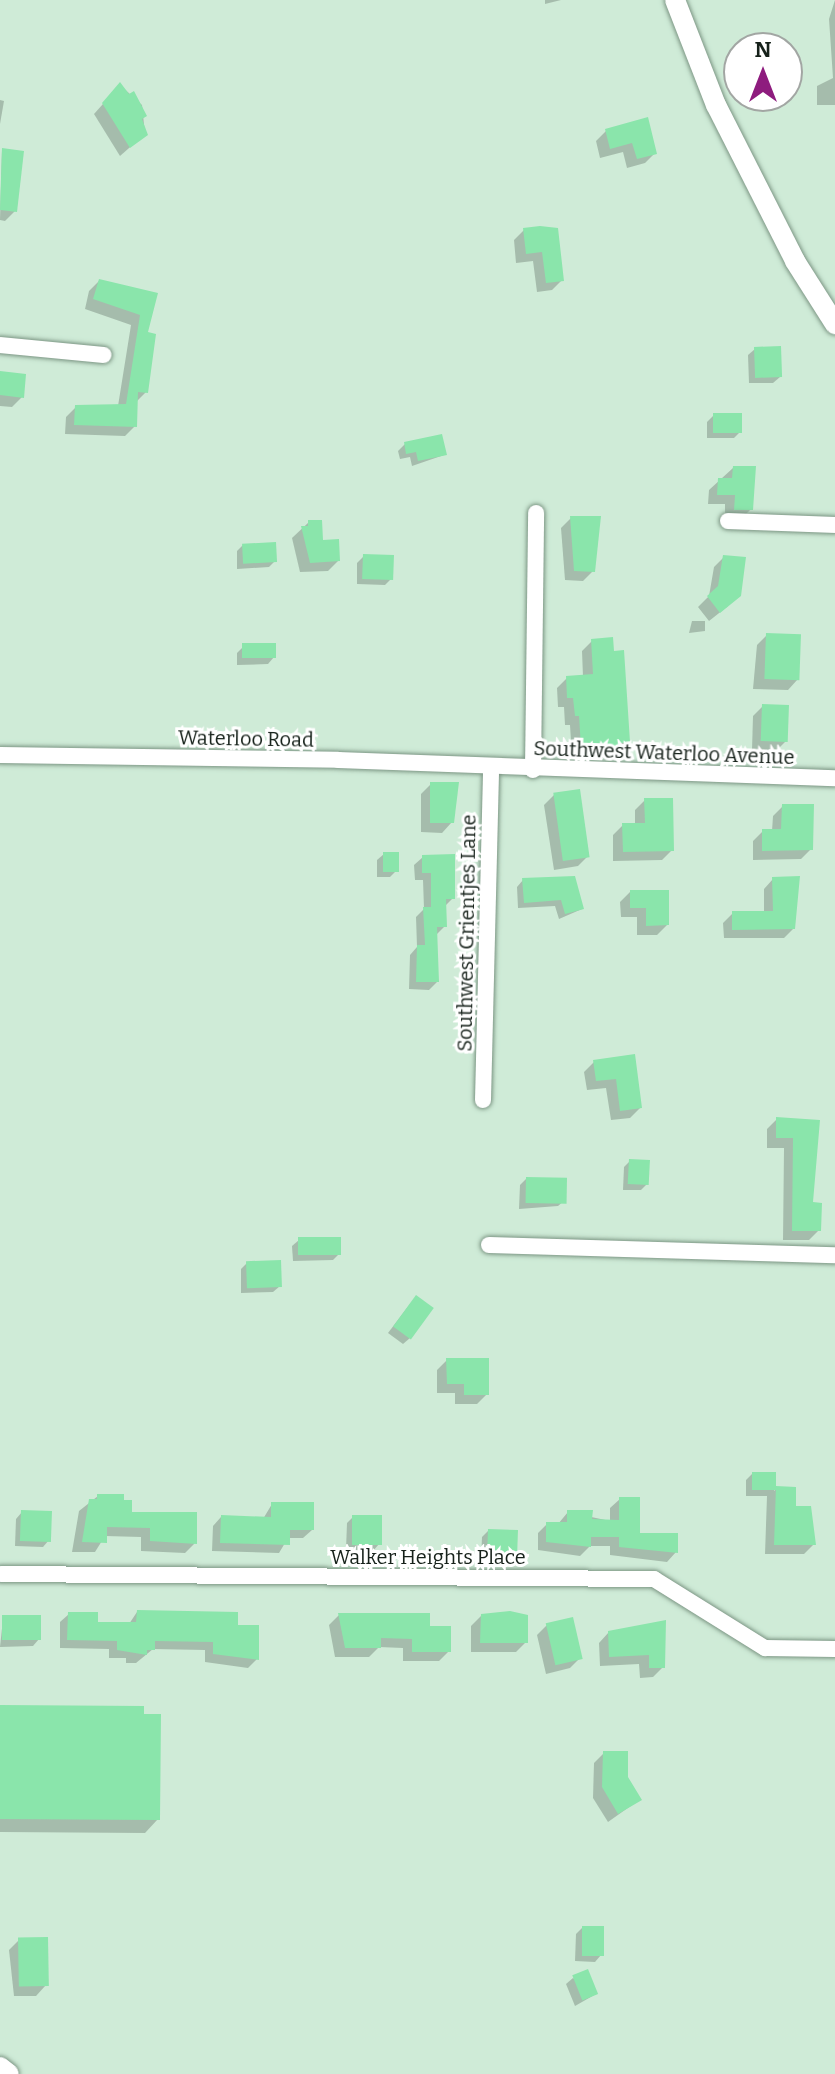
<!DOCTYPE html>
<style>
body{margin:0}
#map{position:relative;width:835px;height:2074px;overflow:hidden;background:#cfebd7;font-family:Bitter,serif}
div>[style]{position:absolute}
.shadow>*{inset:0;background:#0003}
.building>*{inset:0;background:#8ae5ab;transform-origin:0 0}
.roads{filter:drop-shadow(0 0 2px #7c9684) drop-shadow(0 0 2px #7c9684)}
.minor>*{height:16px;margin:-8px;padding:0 8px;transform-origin:8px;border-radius:8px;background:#fff}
.tertiary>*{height:20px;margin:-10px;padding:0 10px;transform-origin:10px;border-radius:10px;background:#fff}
span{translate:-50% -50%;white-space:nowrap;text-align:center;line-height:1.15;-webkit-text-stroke:6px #fff;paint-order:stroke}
.street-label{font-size:20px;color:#16211a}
.north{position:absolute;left:723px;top:32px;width:80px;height:80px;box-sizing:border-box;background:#fff;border:2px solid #a2a6a3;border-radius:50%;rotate:0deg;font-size:22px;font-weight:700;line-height:32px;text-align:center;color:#16211a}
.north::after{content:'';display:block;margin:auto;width:28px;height:36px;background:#8e1c7e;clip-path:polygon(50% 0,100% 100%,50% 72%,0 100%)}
</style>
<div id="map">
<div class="shadow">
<div style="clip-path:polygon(545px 0,561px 0,545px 4px)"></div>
<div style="clip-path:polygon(835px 0,835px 105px,817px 105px,817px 86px,833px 78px,829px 19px)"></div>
<div style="clip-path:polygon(120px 85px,142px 105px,145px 134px,120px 156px,94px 114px)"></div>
<div style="clip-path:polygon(0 100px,4px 101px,0 124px)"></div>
<div style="clip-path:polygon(606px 131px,655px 153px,645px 163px,627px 168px,623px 152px,600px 158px,596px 141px)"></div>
<div style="clip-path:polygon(2px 150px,15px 211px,5px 221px,0 220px)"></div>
<div style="clip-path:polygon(524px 230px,556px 230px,562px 280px,552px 290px,537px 292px,533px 261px,516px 263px,514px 240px)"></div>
<div style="clip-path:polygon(99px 281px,156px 295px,146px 334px,146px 392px,135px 403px,135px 426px,125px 436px,65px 434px,66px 417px,76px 407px,118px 406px,131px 325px,85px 309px,89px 291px)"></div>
<div style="clip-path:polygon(755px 349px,780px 377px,773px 383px,749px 383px,748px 355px)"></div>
<div style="clip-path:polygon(0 375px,22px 397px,12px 407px,0 406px)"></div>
<div style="clip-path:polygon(714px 415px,741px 431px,734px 438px,707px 438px,707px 422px)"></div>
<div style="clip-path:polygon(405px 444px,444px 455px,412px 466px,410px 457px,400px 459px,398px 451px)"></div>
<div style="clip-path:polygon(733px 468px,751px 509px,741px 519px,725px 519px,725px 504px,708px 504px,709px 490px)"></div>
<div style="clip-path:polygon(571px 518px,593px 571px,583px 581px,565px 580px,561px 528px)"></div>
<div style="clip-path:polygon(309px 522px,338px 561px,328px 571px,300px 572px,292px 538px)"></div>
<div style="clip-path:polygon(243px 545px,275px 561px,269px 567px,237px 569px,237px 551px)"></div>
<div style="clip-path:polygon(363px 557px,391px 579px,385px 585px,357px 584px,357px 563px)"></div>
<div style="clip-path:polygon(724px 557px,728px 606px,709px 621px,698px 607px,709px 596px,714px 567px)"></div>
<div style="clip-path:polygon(692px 621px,705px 621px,705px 631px,689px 633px)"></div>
<div style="clip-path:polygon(767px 635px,798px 679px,788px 690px,753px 689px,757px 645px)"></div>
<div style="clip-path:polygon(592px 641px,628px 742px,610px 760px,572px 757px,570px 725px,565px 725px,564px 707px,558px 707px,557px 688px,567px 678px,583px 677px,582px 651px)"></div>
<div style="clip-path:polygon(243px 647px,274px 657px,268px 664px,237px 665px,237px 653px)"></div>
<div style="clip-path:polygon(763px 706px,786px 741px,776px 751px,752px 750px,753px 716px)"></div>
<div style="clip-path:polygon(431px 784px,452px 822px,442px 833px,421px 832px,421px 794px)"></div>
<div style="clip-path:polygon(554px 795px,588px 856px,578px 866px,554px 870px,544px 805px)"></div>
<div style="clip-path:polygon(645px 800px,672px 850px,662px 860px,613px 861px,613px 835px,623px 825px,635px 825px,635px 810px)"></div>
<div style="clip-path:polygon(783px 806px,811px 849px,801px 859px,753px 860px,753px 841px,763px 831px,772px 831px,773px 816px)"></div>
<div style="clip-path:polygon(384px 854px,396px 871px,390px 877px,377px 877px,377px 860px)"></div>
<div style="clip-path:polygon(423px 857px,453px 898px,444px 907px,445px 926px,437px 934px,437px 982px,429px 990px,409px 989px,410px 955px,417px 947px,416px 917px,424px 909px,423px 880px,415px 880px,414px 865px)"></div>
<div style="clip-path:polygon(773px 879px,793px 929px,784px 938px,724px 938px,723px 923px,733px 913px,764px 913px,764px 889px)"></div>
<div style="clip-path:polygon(523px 880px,582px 909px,559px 919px,555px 906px,518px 908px,517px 887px)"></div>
<div style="clip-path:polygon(630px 892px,667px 925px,657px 935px,637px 935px,637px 917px,621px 917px,620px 902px)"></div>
<div style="clip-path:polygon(633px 1057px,640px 1108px,630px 1118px,611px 1120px,606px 1088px,587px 1090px,584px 1072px,594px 1062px)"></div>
<div style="clip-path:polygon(777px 1119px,818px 1122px,811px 1204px,819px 1230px,809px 1240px,783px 1240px,784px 1148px,767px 1148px,767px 1129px)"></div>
<div style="clip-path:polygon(630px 1161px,647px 1184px,641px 1190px,623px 1190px,624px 1167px)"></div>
<div style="clip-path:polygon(526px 1179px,565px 1200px,558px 1206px,519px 1209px,520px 1185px)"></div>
<div style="clip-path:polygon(299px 1240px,339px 1254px,333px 1260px,293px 1261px,292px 1246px)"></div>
<div style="clip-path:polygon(247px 1263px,280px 1286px,273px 1292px,241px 1293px,241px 1269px)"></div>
<div style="clip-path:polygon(410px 1304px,410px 1338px,403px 1344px,388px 1333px)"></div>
<div style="clip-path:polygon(447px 1360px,487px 1394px,477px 1404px,455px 1404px,455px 1393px,437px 1393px,437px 1370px)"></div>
<div style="clip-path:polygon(752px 1474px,774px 1474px,774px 1491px,777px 1488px,794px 1508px,814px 1544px,804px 1554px,765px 1554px,767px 1496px,746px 1496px,746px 1480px)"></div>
<div style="clip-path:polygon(98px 1496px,130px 1514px,195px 1543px,185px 1553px,141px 1551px,141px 1537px,105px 1536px,95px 1552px,72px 1552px,79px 1511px)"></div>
<div style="clip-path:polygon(620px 1499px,638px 1535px,676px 1552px,667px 1562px,610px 1555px,610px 1546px,590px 1546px,580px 1556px,538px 1550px,538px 1533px,547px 1524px,558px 1524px,568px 1512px,610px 1521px,610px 1508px)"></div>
<div style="clip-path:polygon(272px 1504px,312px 1530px,303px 1538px,288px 1538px,279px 1553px,212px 1551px,213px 1526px,221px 1517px,263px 1519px)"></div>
<div style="clip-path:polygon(22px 1512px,49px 1540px,43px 1547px,15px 1546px,16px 1519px)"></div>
<div style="clip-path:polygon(353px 1517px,379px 1544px,373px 1551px,346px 1550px,347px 1523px)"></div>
<div style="clip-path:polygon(488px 1531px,516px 1555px,509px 1562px,481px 1561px,482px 1537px)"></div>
<div style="clip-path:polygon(137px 1612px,235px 1626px,257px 1659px,248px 1668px,205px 1662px,205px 1650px,153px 1649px,136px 1663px,126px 1663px,126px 1658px,109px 1658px,109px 1649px,60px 1648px,60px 1622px,69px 1614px,96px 1624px,129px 1624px)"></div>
<div style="clip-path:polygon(339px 1615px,428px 1628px,449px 1651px,439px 1661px,403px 1661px,403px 1648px,379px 1647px,369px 1657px,335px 1657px,329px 1625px)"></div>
<div style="clip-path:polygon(481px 1616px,526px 1642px,516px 1652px,471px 1652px,471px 1626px)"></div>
<div style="clip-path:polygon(3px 1619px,39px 1639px,33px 1646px,0 1647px)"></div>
<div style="clip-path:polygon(664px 1623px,663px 1667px,653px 1677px,640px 1678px,639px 1664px,600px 1666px,599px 1643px,609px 1632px)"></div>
<div style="clip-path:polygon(547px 1625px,580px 1658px,570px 1668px,546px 1674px,537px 1635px)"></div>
<div style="clip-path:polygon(0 1707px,158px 1819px,145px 1833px,0 1832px)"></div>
<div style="clip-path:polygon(604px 1753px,639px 1800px,608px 1822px,593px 1798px,594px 1763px)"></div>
<div style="clip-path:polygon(582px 1928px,601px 1955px,595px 1962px,575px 1961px,576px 1934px)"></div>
<div style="clip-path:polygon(19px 1940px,46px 1985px,36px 1996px,14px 1996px,9px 1950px)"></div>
<div style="clip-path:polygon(573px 1978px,596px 1994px,575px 2006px,566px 1984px)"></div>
</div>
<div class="building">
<div style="clip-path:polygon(120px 82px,129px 94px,134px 91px,147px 116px,142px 119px,148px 135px,130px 148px,102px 103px)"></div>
<div style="clip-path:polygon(648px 117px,657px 154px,637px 159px,632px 143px,610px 149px,605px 129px)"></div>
<div style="clip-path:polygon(2px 148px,24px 151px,17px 212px,0 210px)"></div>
<div style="clip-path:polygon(540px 226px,558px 228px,564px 281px,546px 283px,542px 252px,526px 254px,523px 228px)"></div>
<div style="clip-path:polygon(99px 279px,158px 293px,148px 332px,156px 334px,148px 393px,138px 392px,137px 427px,74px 425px,75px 405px,126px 404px,140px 315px,93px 299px)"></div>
<div style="left:781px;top:346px;width:31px;height:27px;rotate:88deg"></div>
<div style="clip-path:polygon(0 371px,26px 374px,24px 398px,0 395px)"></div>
<div style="left:713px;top:413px;width:29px;height:20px"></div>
<div style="clip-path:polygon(442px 434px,447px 455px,418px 461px,416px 452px,406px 454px,404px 442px)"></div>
<div style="clip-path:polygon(733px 466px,756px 466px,753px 510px,734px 510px,735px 495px,717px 495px,718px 478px,732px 478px)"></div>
<div style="clip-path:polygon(570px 516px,601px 516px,595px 572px,574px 571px)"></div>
<div style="clip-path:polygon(308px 520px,322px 520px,323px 540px,339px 539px,340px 561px,310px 563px,301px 526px,308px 526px)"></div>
<div style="left:276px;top:542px;width:20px;height:34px;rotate:87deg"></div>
<div style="left:363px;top:554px;width:31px;height:25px;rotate:2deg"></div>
<div style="clip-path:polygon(723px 555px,746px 557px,741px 596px,720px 613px,707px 596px,718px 586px)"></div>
<div style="left:766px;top:633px;width:35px;height:46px;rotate:2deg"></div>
<div style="clip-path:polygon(613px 637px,614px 651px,624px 650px,630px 742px,621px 743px,621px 751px,604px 752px,604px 746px,581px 747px,579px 716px,575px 716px,573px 698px,567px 698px,566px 676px,593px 674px,591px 639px)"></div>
<div style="left:276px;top:643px;width:15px;height:34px;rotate:90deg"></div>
<div style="left:762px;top:704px;width:27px;height:37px;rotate:2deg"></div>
<div style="clip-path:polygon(430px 782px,459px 782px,454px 823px,430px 823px)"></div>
<div style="left:580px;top:789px;width:69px;height:27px;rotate:82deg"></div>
<div style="clip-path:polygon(644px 798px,673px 798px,674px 851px,623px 852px,622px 823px,645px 823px)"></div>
<div style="clip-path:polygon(782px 804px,814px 804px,813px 850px,762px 851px,762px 829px,781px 829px)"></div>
<div style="left:383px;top:852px;width:16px;height:20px"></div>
<div style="clip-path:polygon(455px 854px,455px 899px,446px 899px,447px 927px,437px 927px,439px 982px,416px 982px,417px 945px,425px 945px,423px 907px,431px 907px,431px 873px,422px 873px,422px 855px)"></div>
<div style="clip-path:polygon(575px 876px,584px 909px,565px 914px,561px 900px,524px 903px,522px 878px)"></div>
<div style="clip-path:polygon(800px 876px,795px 929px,732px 930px,732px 911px,773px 911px,772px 877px)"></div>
<div style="clip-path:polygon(630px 890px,669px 890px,669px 925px,646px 926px,646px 908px,630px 908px)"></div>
<div style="clip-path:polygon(635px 1054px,642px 1108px,620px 1111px,616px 1079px,596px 1081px,593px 1060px)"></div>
<div style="clip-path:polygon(776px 1117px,820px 1120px,813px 1202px,822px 1203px,821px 1231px,792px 1231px,793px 1138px,776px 1138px)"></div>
<div style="left:629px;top:1159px;width:21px;height:25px;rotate:3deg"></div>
<div style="left:526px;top:1177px;width:41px;height:26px;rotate:1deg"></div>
<div style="left:341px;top:1237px;width:18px;height:43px;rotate:90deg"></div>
<div style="left:281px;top:1260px;width:27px;height:35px;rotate:88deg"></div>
<div style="left:416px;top:1295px;width:22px;height:39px;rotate:36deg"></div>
<div style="clip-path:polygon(446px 1358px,489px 1358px,489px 1395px,464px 1395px,464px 1384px,447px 1384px)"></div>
<div style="left:752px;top:1472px;width:24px;height:18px"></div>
<div style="clip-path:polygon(776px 1486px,796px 1487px,796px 1506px,811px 1506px,816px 1545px,774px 1545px)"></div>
<div style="clip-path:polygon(97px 1494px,124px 1494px,124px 1500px,132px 1500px,132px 1512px,197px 1512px,197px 1544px,150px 1541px,150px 1528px,107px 1527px,107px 1543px,82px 1542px,89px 1499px,97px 1499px)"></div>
<div style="clip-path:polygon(619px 1497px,640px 1497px,640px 1533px,678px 1533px,678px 1553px,619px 1547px,619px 1537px,591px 1537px,591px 1547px,546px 1542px,546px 1522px,567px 1522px,567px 1510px,593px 1510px,592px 1519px,619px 1520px)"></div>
<div style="clip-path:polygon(271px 1502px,314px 1502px,314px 1530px,290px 1530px,290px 1545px,220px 1543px,221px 1515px,271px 1517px)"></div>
<div style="left:21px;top:1510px;width:31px;height:31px;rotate:2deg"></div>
<div style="left:352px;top:1515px;width:30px;height:30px"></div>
<div style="left:488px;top:1529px;width:30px;height:26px;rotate:2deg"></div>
<div style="clip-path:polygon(137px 1610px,238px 1612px,238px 1625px,259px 1625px,259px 1660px,213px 1654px,213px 1642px,155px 1641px,155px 1650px,147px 1650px,147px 1655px,117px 1650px,117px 1641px,67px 1640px,68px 1612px,98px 1612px,98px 1622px,136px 1622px)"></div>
<div style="clip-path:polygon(510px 1611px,528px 1615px,528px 1643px,480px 1643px,481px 1614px)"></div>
<div style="clip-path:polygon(338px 1613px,430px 1613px,430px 1626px,451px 1626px,451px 1652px,412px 1652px,412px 1639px,381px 1638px,381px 1648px,345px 1648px)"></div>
<div style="left:41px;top:1615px;width:25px;height:39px;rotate:90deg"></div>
<div style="left:573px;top:1617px;width:43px;height:28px;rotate:77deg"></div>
<div style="clip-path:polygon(666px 1620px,665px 1668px,649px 1668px,649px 1655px,609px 1657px,608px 1631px)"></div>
<div style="clip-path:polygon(0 1705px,144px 1706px,144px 1714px,161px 1714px,160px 1820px,0 1819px)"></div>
<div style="clip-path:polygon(603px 1751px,628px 1751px,628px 1777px,642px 1800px,618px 1814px,602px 1787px)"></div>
<div style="left:582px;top:1926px;width:22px;height:30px"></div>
<div style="left:48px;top:1937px;width:49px;height:30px;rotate:89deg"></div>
<div style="left:588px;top:1969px;width:27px;height:17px;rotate:68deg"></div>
</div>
<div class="roads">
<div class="minor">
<div style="left:0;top:345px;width:104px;rotate:5.5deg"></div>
<div style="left:728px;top:521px;width:107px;rotate:2.1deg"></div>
<div style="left:0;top:755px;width:338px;rotate:0.8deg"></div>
<div style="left:338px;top:760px;width:497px;rotate:2.1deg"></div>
<div style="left:533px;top:770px;width:257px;rotate:-89.3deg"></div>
<div style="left:483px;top:1100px;width:333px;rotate:-88.6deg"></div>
<div style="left:489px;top:1245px;width:346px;rotate:1.7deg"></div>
<div style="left:1px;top:1574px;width:653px;rotate:0.44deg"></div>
<div style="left:654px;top:1579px;width:131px;rotate:31.9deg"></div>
<div style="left:765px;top:1648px;width:70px;rotate:0.8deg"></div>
</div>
<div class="tertiary">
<div style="left:675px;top:0;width:113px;rotate:68.7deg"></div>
<div style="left:716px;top:105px;width:175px;rotate:63.1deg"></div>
<div style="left:795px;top:261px;width:75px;rotate:57.6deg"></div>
<div style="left:0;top:2067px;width:11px;rotate:38deg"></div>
</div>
</div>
<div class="street-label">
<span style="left:246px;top:739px;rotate:1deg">Waterloo Road</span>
<span style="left:664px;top:753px;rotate:2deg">Southwest Waterloo Avenue</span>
<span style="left:467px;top:933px;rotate:-89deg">Southwest Grientjes Lane</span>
<span style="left:428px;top:1557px">Walker Heights Place</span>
</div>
<div class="north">N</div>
</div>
